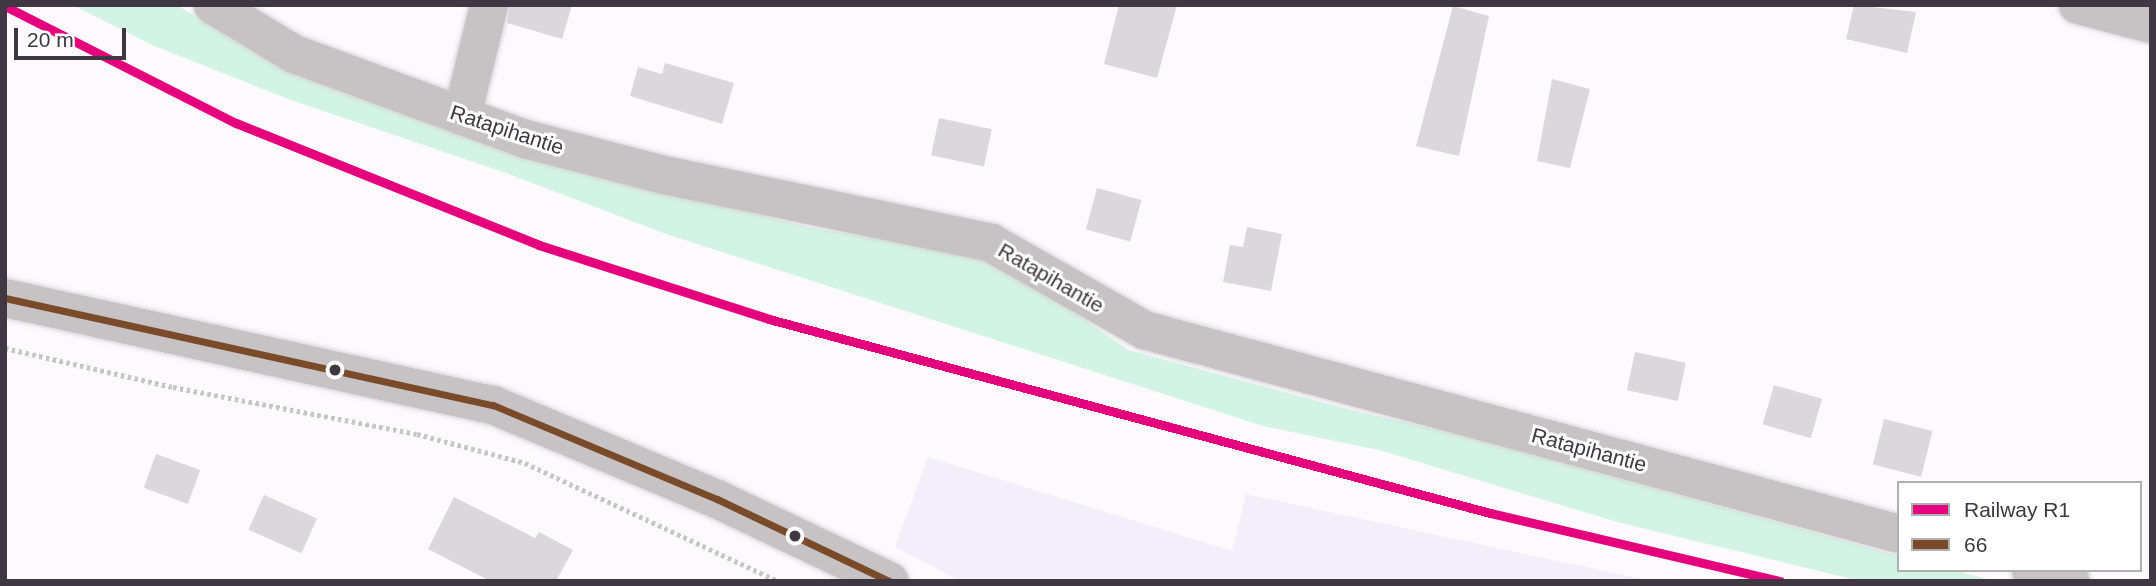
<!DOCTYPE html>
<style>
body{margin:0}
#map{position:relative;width:2156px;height:586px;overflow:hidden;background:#fcfafd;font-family:Helvetica,sans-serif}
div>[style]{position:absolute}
.industrial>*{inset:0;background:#f3effa}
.green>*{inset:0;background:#d3f4e4}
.building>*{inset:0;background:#dcd6dd;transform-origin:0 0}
.path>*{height:4.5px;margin-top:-2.25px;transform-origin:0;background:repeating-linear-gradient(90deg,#c8c5c7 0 3.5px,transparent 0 7px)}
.roads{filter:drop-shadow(0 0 2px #d6d4d7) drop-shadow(0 0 2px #d6d4d7)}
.minor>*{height:38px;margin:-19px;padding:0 19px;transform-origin:19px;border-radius:19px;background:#c7c3c4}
.bus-1>*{height:7px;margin:-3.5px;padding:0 3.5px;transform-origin:3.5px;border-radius:3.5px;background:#7a4b2a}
.rail-1>*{height:9px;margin:-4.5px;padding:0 4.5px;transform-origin:4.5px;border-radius:4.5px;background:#e5007d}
.dots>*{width:19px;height:19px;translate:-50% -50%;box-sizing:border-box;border:4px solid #fff;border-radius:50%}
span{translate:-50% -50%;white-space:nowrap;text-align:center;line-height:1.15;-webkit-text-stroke:6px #fff;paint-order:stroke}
.street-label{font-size:21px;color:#3f3741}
.frame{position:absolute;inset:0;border:7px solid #3f3741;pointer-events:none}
.legend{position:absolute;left:1897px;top:481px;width:245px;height:91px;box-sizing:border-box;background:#fff;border:2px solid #b2afb3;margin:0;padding:9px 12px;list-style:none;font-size:21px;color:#3f3741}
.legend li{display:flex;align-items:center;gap:14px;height:35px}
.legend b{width:35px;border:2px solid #b2afb3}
.scale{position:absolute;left:14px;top:28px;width:112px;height:32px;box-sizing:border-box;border:4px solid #3f3741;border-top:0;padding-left:9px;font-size:21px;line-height:24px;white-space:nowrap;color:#3f3741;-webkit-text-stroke:5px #fff;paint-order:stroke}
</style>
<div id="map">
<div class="industrial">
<div style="clip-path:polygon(928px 457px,1232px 551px,1246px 494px,1651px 581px,960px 581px,895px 547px)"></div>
</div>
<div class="green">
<div style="clip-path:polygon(73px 5px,177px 5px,257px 54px,574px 169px,807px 227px,958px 252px,1016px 272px,1128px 350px,1351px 410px,1461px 435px,1899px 556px,1899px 570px,1954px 570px,1994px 581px,1860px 581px,1617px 522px,1379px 450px,1263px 426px,666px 234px,506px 173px,288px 99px,152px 45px)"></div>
</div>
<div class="building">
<div style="clip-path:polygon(510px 5px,572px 5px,562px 39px,507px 23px)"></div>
<div style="clip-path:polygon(1119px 5px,1177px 5px,1157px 78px,1104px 64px)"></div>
<div style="clip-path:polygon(1854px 5px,1916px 12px,1907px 53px,1846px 39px)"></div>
<div style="clip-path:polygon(1453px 6px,1489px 16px,1459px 156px,1416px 146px)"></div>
<div style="clip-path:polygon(665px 63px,734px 83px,722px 124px,630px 96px,638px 67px,662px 74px)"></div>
<div style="clip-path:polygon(1552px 79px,1590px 89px,1570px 168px,1537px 161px)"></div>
<div style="left:939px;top:118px;width:54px;height:38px;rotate:12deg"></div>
<div style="left:1097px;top:188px;width:46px;height:43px;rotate:15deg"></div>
<div style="clip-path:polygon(1247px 227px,1282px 234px,1271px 291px,1223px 282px,1230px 245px,1243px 247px)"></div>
<div style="left:1635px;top:352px;width:52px;height:39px;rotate:12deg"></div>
<div style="left:1774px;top:385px;width:50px;height:41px;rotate:16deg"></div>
<div style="left:1884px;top:419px;width:50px;height:47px;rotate:14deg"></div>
<div style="left:156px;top:454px;width:47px;height:36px;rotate:20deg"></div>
<div style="left:264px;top:495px;width:58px;height:38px;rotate:24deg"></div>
<div style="clip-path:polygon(454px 497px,535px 538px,539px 532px,573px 550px,556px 581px,490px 581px,428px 549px)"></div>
</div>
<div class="path">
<div style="left:5px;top:348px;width:172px;rotate:13.1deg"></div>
<div style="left:173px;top:387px;width:248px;rotate:10.9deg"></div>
<div style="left:417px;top:434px;width:112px;rotate:15deg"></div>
<div style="left:525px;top:463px;width:279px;rotate:25deg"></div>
</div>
<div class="roads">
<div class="minor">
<div style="left:213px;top:5px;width:95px;rotate:31.2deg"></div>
<div style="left:294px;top:54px;width:246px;rotate:20.2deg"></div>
<div style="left:525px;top:139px;width:144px;rotate:14.5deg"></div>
<div style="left:664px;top:175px;width:334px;rotate:11.7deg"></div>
<div style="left:991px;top:243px;width:176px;rotate:29.6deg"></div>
<div style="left:1144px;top:330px;width:782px;rotate:15.12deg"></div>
<div style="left:2078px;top:5px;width:75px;rotate:14.6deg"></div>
<div style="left:462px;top:116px;width:114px;rotate:-76.3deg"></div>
<div style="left:5px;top:298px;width:500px;rotate:12.4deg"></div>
<div style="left:493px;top:405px;width:243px;rotate:22.8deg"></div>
<div style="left:717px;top:499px;width:191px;rotate:25.5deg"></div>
<div style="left:2031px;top:570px;width:41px;rotate:15.8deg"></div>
</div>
</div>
<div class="bus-1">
<div style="left:5px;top:298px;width:500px;rotate:12.4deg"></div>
<div style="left:493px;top:405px;width:243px;rotate:22.8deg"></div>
<div style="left:717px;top:499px;width:191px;rotate:25.5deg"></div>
</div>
<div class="rail-1">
<div style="left:5px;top:6px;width:259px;rotate:26.9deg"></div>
<div style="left:236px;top:123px;width:327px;rotate:21.9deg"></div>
<div style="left:539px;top:245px;width:242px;rotate:17.8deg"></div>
<div style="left:769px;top:319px;width:747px;rotate:15.06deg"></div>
<div style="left:1490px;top:513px;width:298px;rotate:13.2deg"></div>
</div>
<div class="dots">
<div style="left:335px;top:370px;background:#3f3741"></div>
<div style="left:795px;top:536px;background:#3f3741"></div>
</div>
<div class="street-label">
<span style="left:507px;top:130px;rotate:18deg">Ratapihantie</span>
<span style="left:1051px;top:278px;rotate:30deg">Ratapihantie</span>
<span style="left:1589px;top:450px;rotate:15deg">Ratapihantie</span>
</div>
<div class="frame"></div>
<ul class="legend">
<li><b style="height:9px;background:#e5007d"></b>Railway R1</li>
<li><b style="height:9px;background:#7a4b2a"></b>66</li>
</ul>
<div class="scale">20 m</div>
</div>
